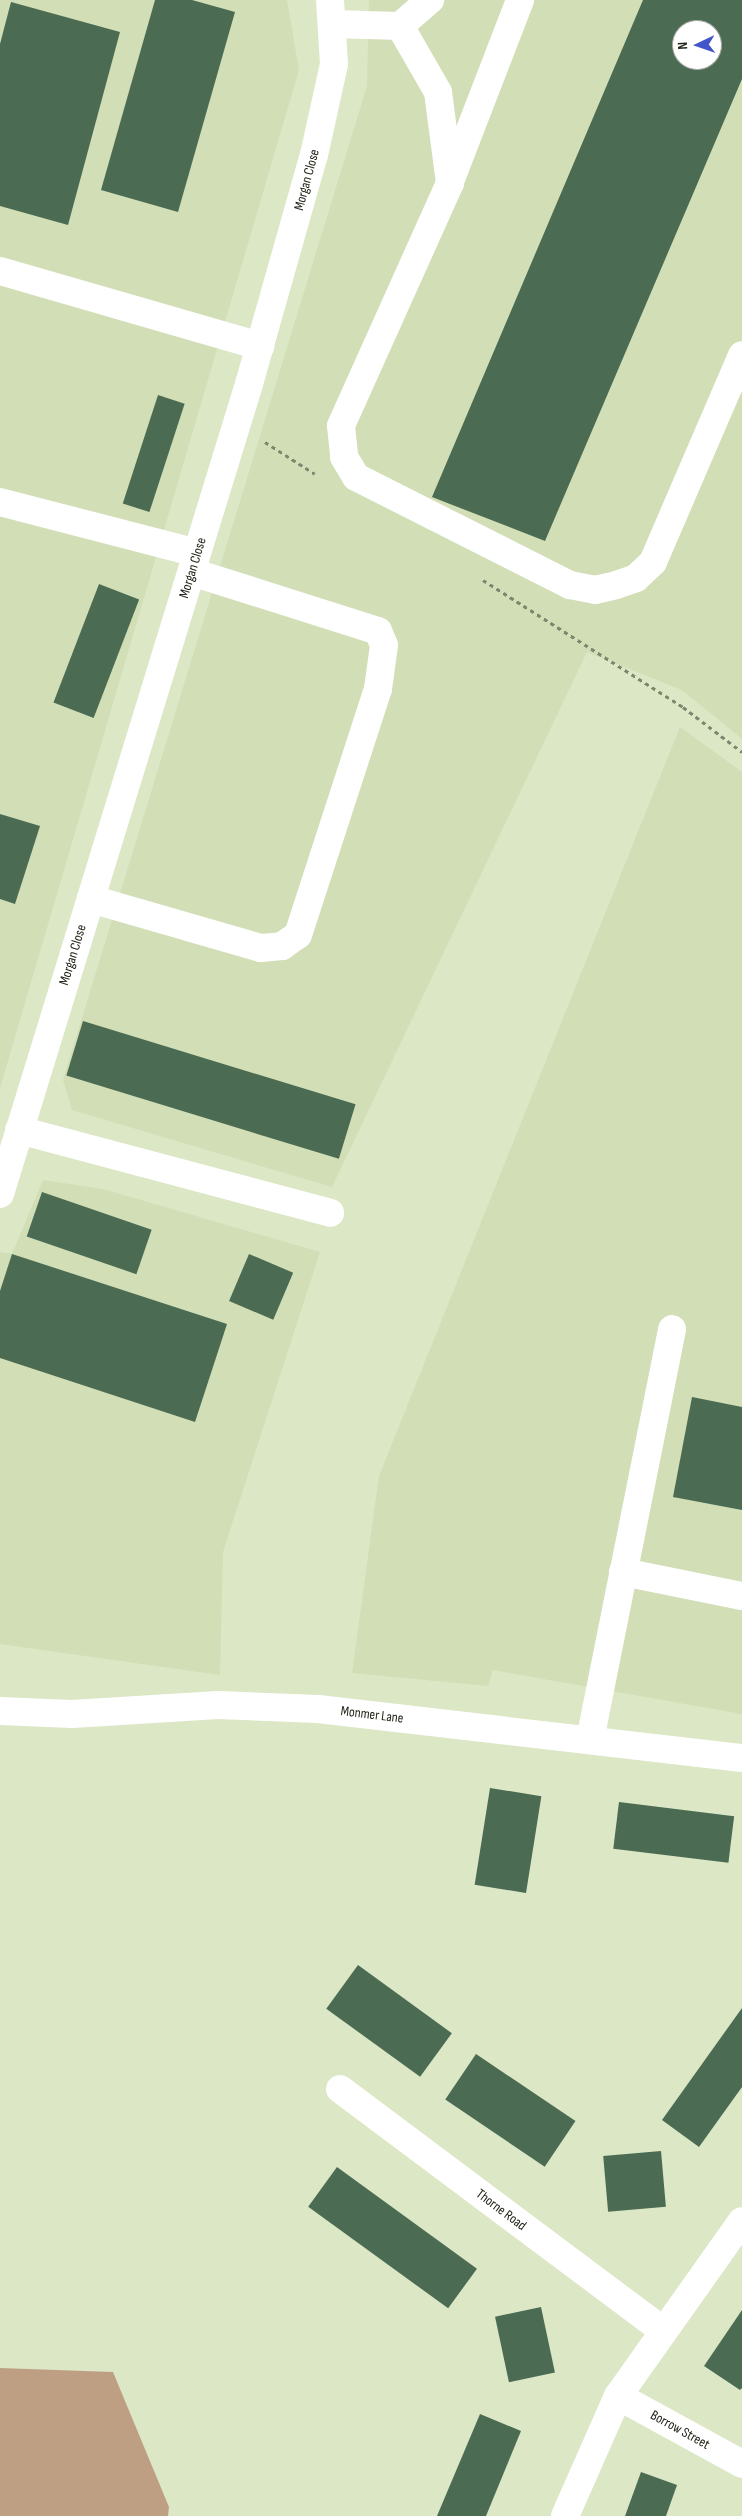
<!DOCTYPE html>
<style>
body{margin:0}
#map{position:relative;width:742px;height:2516px;overflow:hidden;background:#dce7c6;font-family:"Sofia Sans Condensed",sans-serif}
div>[style]{position:absolute}
.built>*{inset:0;background:#d1deb6}
.forest>*{inset:0;background:#bf9f84}
.building>*{inset:0;background:#4b6b53;transform-origin:0 0}
.path>*{height:3px;margin-top:-1.5px;transform-origin:0;background:repeating-linear-gradient(90deg,#7f866f 0 4px,transparent 0 8px)}
.minor>*{height:28px;margin:-14px;padding:0 14px;transform-origin:14px;border-radius:14px;background:#fff}
span{translate:-50% -50%;white-space:nowrap;text-align:center;line-height:1.15;-webkit-text-stroke:5px #fff;paint-order:stroke}
.street-label{font-size:14px;color:#23261a}
.north{position:absolute;left:672px;top:20px;width:50px;height:50px;box-sizing:border-box;background:#fff;border:1px solid #a7a8a3;border-radius:50%;rotate:267deg;font-size:14px;font-weight:700;line-height:20px;text-align:center;color:#23261a}
.north::after{content:'';display:block;margin:auto;width:18px;height:22px;background:#4255c9;clip-path:polygon(50% 0,100% 100%,50% 72%,0 100%)}
</style>
<div id="map">
<div class="built">
<div style="clip-path:polygon(0 0,287px 0,299px 70px,0 1088px)"></div>
<div style="clip-path:polygon(evenodd,369px 0,742px 0,742px 739px,682px 690px,587px 652px,332px 1187px,72px 1110px,63px 1080px,367px 86px,369px 0,682px 30px,712px 30px,712px 60px,682px 60px,682px 30px)"></div>
<div style="clip-path:polygon(680px 727px,742px 772px,742px 1714px,493px 1670px,488px 1686px,352px 1673px,379px 1476px)"></div>
<div style="clip-path:polygon(43px 1180px,103px 1189px,320px 1252px,223px 1552px,220px 1675px,0 1644px,0 1252px,12px 1254px)"></div>
</div>
<div class="forest">
<div style="clip-path:polygon(0 2368px,113px 2372px,169px 2507px,168px 2516px,0 2516px)"></div>
</div>
<div class="building">
<div style="clip-path:polygon(155px 0,192px 0,235px 12px,178px 212px,101px 190px)"></div>
<div style="clip-path:polygon(evenodd,643px 0,742px 0,742px 79px,545px 541px,432px 497px,643px 0,682px 30px,712px 30px,712px 60px,682px 60px,682px 30px)"></div>
<div style="clip-path:polygon(11px 2px,120px 32px,68px 225px,0 206px,0 44px)"></div>
<div style="left:158px;top:395px;width:28px;height:114px;rotate:18deg"></div>
<div style="left:99px;top:584px;width:43px;height:127px;rotate:21deg"></div>
<div style="clip-path:polygon(0 814px,40px 826px,15px 904px,0 899px)"></div>
<div style="left:83px;top:1021px;width:285px;height:57px;rotate:17deg"></div>
<div style="left:42px;top:1192px;width:116px;height:47px;rotate:19deg"></div>
<div style="clip-path:polygon(12px 1254px,227px 1324px,195px 1422px,0 1358px,0 1291px)"></div>
<div style="left:249px;top:1254px;width:48px;height:51px;rotate:23deg"></div>
<div style="clip-path:polygon(692px 1397px,742px 1407px,742px 1510px,673px 1497px)"></div>
<div style="left:490px;top:1788px;width:52px;height:98px;rotate:9deg"></div>
<div style="left:619px;top:1802px;width:116px;height:47px;rotate:7deg"></div>
<div style="left:358px;top:1965px;width:116px;height:54px;rotate:36deg"></div>
<div style="clip-path:polygon(742px 2008px,742px 2087px,699px 2147px,662px 2120px)"></div>
<div style="left:476px;top:2054px;width:120px;height:55px;rotate:34deg"></div>
<div style="left:661px;top:2151px;width:56px;height:58px;rotate:85deg"></div>
<div style="left:337px;top:2167px;width:173px;height:49px;rotate:36deg"></div>
<div style="left:541px;top:2307px;width:67px;height:47px;rotate:78deg"></div>
<div style="clip-path:polygon(742px 2310px,742px 2388px,740px 2390px,704px 2366px)"></div>
<div style="clip-path:polygon(480px 2414px,521px 2431px,486px 2516px,437px 2516px)"></div>
<div style="clip-path:polygon(641px 2472px,677px 2485px,666px 2516px,625px 2516px)"></div>
</div>
<div class="path">
<div style="left:265px;top:442px;width:59px;rotate:32.6deg"></div>
<div style="left:483px;top:580px;width:237px;rotate:32.4deg"></div>
<div style="left:683px;top:707px;width:74px;rotate:37.3deg"></div>
</div>
<div class="minor">
<div style="left:332px;top:24px;width:68px;rotate:1.7deg"></div>
<div style="left:400px;top:26px;width:40px;rotate:-41deg"></div>
<div style="left:400px;top:26px;width:76px;rotate:60.1deg"></div>
<div style="left:438px;top:92px;width:92px;rotate:82.5deg"></div>
<div style="left:450px;top:183px;width:266px;rotate:114.2deg"></div>
<div style="left:341px;top:426px;width:31px;rotate:84deg"></div>
<div style="left:344px;top:457px;width:23px;rotate:59deg"></div>
<div style="left:356px;top:477px;width:240px;rotate:26.8deg"></div>
<div style="left:570px;top:585px;width:25px;rotate:11deg"></div>
<div style="left:595px;top:590px;width:22px;rotate:-13deg"></div>
<div style="left:616px;top:585px;width:21px;rotate:-19deg"></div>
<div style="left:636px;top:578px;width:23px;rotate:-43deg"></div>
<div style="left:653px;top:562px;width:225px;rotate:-66.7deg"></div>
<div style="left:451px;top:179px;width:192px;rotate:-68.9deg"></div>
<div style="left:0;top:271px;width:271px;rotate:16.1deg"></div>
<div style="left:0;top:502px;width:203px;rotate:14.5deg"></div>
<div style="left:91px;top:899px;width:177px;rotate:16.1deg"></div>
<div style="left:261px;top:948px;width:21px;rotate:-5deg"></div>
<div style="left:282px;top:946px;width:19px;rotate:-35deg"></div>
<div style="left:298px;top:935px;width:259px;rotate:-72deg"></div>
<div style="left:378px;top:689px;width:44px;rotate:-82.2deg"></div>
<div style="left:384px;top:645px;width:15px;rotate:-113deg"></div>
<div style="left:378px;top:631px;width:195px;rotate:-162.4deg"></div>
<div style="left:19px;top:1130px;width:322px;rotate:14.9deg"></div>
<div style="left:0;top:1194px;width:847px;rotate:-72.91deg"></div>
<div style="left:249px;top:384px;width:238px;rotate:-74.2deg"></div>
<div style="left:314px;top:155px;width:93px;rotate:-77.6deg"></div>
<div style="left:334px;top:64px;width:64px;rotate:-93.6deg"></div>
<div style="left:623px;top:1572px;width:121px;rotate:11.4deg"></div>
<div style="left:0;top:1711px;width:72px;rotate:2.4deg"></div>
<div style="left:72px;top:1714px;width:146px;rotate:-3.5deg"></div>
<div style="left:218px;top:1705px;width:100px;rotate:2.3deg"></div>
<div style="left:318px;top:1709px;width:427px;rotate:6.6deg"></div>
<div style="left:590px;top:1740px;width:419px;rotate:-78.7deg"></div>
<div style="left:340px;top:2089px;width:402px;rotate:36.8deg"></div>
<div style="left:618px;top:2396px;width:141px;rotate:28.7deg"></div>
<div style="left:565px;top:2516px;width:131px;rotate:-66.2deg"></div>
<div style="left:618px;top:2396px;width:214px;rotate:-54.7deg"></div>
</div>
<div class="street-label">
<span style="left:307px;top:180px;rotate:-75deg">Morgan Close</span>
<span style="left:193px;top:568px;rotate:-73deg">Morgan Close</span>
<span style="left:73px;top:955px;rotate:-73deg">Morgan Close</span>
<span style="left:372px;top:1715px;rotate:7deg">Monmer Lane</span>
<span style="left:501px;top:2210px;rotate:37deg">Thorne Road</span>
<span style="left:680px;top:2430px;rotate:29deg">Borrow Street</span>
</div>
<div class="north">N</div>
</div>
